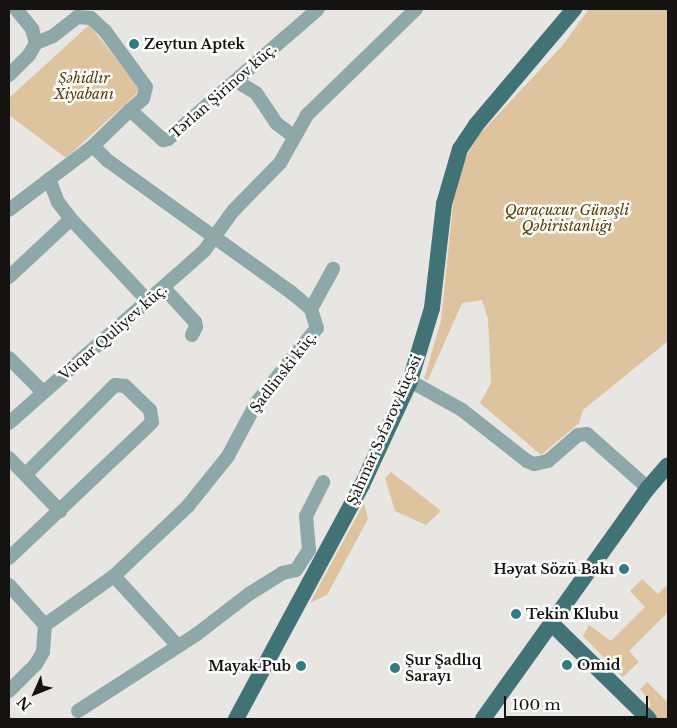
<!DOCTYPE html>
<meta charset="utf-8">
<style>
body{margin:0}
#map{position:relative;width:677px;height:728px;overflow:hidden;background:#e8e6e2;font-family:"Libre Baskerville",serif}
div>[style]{position:absolute}
.green>*{inset:0;background:#ddc39e}
.minor>*{height:14px;margin:-7px;padding:0 7px;transform-origin:7px;border-radius:7px;background:#8ea7a9}
.major>*{height:16px;margin:-8px;padding:0 8px;transform-origin:8px;border-radius:8px;background:#407276}
.dots>*{width:14px;height:14px;translate:-50% -50%;box-sizing:border-box;border:2px solid #fff;border-radius:50%}
span{translate:-50% -50%;white-space:nowrap;text-align:center;line-height:1.15;-webkit-text-stroke:5px #fff;paint-order:stroke}
.poi-label{font-size:14px;color:#141312;font-weight:700}
.left{translate:0 -50%;text-align:left}
.right{translate:-100% -50%;text-align:right}
.park-label{font-size:14px;color:#563a04;font-style:italic}
.street-label{font-size:14px;color:#141312}
.frame{position:absolute;inset:0;border:10px solid #141312;pointer-events:none}
.north{position:absolute;left:10px;top:668px;width:50px;height:50px;-webkit-text-stroke:4px #fff;paint-order:stroke;rotate:226deg;font-size:14px;font-weight:700;line-height:20px;text-align:center;color:#141312}
.north::after{content:'';display:block;margin:auto;width:18px;height:22px;background:#141312;clip-path:polygon(50% 0,100% 100%,50% 72%,0 100%)}
.scale{position:absolute;left:504px;top:696px;width:144px;height:22px;box-sizing:border-box;border:2px solid #141312;border-top:0;padding-left:6px;font-size:15px;line-height:18px;white-space:nowrap;color:#141312;-webkit-text-stroke:4px #fff;paint-order:stroke}
</style>
<div id="map">
<div class="green">
<div style="clip-path:polygon(589px 9px,668px 9px,668px 341px,583px 410px,579px 423px,541px 455px,480px 403px,491px 383px,488px 319px,482px 300px,462px 303px,428px 380px,424px 379px,441px 321px,454px 195px,463px 162px,479px 135px,562px 46px)"></div>
<div style="clip-path:polygon(89px 25px,139px 87px,135px 95px,66px 158px,9px 115px,9px 98px)"></div>
<div style="clip-path:polygon(391px 472px,408px 485px,441px 511px,426px 525px,395px 511px,385px 478px)"></div>
<div style="clip-path:polygon(364px 503px,368px 519px,327px 595px,310px 603px)"></div>
<div style="clip-path:polygon(642px 579px,658px 594px,668px 584px,668px 612px,629px 651px,639px 662px,623px 677px,583px 636px,589px 625px,611px 641px,645px 607px,630px 591px)"></div>
<div style="clip-path:polygon(647px 682px,668px 703px,668px 719px,657px 719px,650px 712px,650px 701px,640px 689px)"></div>
</div>
<div class="minor">
<div style="left:16px;top:9px;width:26px;rotate:51deg"></div>
<div style="left:32px;top:29px;width:15px;rotate:74deg"></div>
<div style="left:36px;top:43px;width:18px;rotate:-22deg"></div>
<div style="left:53px;top:36px;width:31px;rotate:-38deg"></div>
<div style="left:77px;top:17px;width:14px;rotate:4deg"></div>
<div style="left:91px;top:18px;width:19px;rotate:43deg"></div>
<div style="left:105px;top:31px;width:69px;rotate:53.8deg"></div>
<div style="left:146px;top:87px;width:12px;rotate:104deg"></div>
<div style="left:143px;top:99px;width:17px;rotate:140deg"></div>
<div style="left:130px;top:110px;width:45px;rotate:42.3deg"></div>
<div style="left:163px;top:140px;width:5px;rotate:-11deg"></div>
<div style="left:168px;top:139px;width:198px;rotate:-40.9deg"></div>
<div style="left:9px;top:75px;width:28px;rotate:-45deg"></div>
<div style="left:29px;top:55px;width:14px;rotate:-60deg"></div>
<div style="left:236px;top:81px;width:23px;rotate:31deg"></div>
<div style="left:256px;top:93px;width:36px;rotate:56deg"></div>
<div style="left:276px;top:123px;width:21px;rotate:37deg"></div>
<div style="left:49px;top:179px;width:25px;rotate:69deg"></div>
<div style="left:58px;top:202px;width:21px;rotate:53deg"></div>
<div style="left:71px;top:219px;width:112px;rotate:46.8deg"></div>
<div style="left:9px;top:210px;width:106px;rotate:-37.3deg"></div>
<div style="left:9px;top:277px;width:85px;rotate:-43.1deg"></div>
<div style="left:164px;top:288px;width:46px;rotate:47.6deg"></div>
<div style="left:195px;top:322px;width:5px;rotate:79deg"></div>
<div style="left:196px;top:327px;width:9px;rotate:117deg"></div>
<div style="left:311px;top:309px;width:46px;rotate:-61.2deg"></div>
<div style="left:9px;top:358px;width:48px;rotate:45deg"></div>
<div style="left:410px;top:381px;width:60px;rotate:29.1deg"></div>
<div style="left:462px;top:410px;width:83px;rotate:38.1deg"></div>
<div style="left:527px;top:461px;width:8px;rotate:23deg"></div>
<div style="left:534px;top:464px;width:14px;rotate:-12deg"></div>
<div style="left:548px;top:461px;width:40px;rotate:-41deg"></div>
<div style="left:578px;top:435px;width:9px;rotate:-6deg"></div>
<div style="left:587px;top:434px;width:81px;rotate:41.5deg"></div>
<div style="left:9px;top:423px;width:260px;rotate:-41.4deg"></div>
<div style="left:204px;top:251px;width:49px;rotate:-54.1deg"></div>
<div style="left:233px;top:211px;width:67px;rotate:-45.6deg"></div>
<div style="left:280px;top:163px;width:55px;rotate:-60.6deg"></div>
<div style="left:307px;top:115px;width:152px;rotate:-44.2deg"></div>
<div style="left:9px;top:458px;width:74px;rotate:46.1deg"></div>
<div style="left:9px;top:558px;width:189px;rotate:-43.5deg"></div>
<div style="left:146px;top:428px;width:8px;rotate:-45deg"></div>
<div style="left:152px;top:422px;width:12px;rotate:-99deg"></div>
<div style="left:150px;top:410px;width:35px;rotate:-136deg"></div>
<div style="left:125px;top:386px;width:10px;rotate:-174deg"></div>
<div style="left:115px;top:385px;width:127px;rotate:135deg"></div>
<div style="left:114px;top:576px;width:95px;rotate:47.6deg"></div>
<div style="left:9px;top:585px;width:54px;rotate:48deg"></div>
<div style="left:9px;top:691px;width:38px;rotate:-45deg"></div>
<div style="left:36px;top:664px;width:14px;rotate:-60deg"></div>
<div style="left:43px;top:652px;width:27px;rotate:-86deg"></div>
<div style="left:45px;top:625px;width:85px;rotate:-35.4deg"></div>
<div style="left:114px;top:576px;width:102px;rotate:-43.4deg"></div>
<div style="left:188px;top:506px;width:64px;rotate:-51.3deg"></div>
<div style="left:228px;top:456px;width:61px;rotate:-61.8deg"></div>
<div style="left:257px;top:402px;width:95px;rotate:-51deg"></div>
<div style="left:317px;top:328px;width:20px;rotate:-108deg"></div>
<div style="left:311px;top:309px;width:25px;rotate:-140deg"></div>
<div style="left:292px;top:293px;width:226px;rotate:-144.3deg"></div>
<div style="left:108px;top:161px;width:21px;rotate:-135deg"></div>
<div style="left:93px;top:146px;width:52px;rotate:-44.2deg"></div>
<div style="left:78px;top:711px;width:142px;rotate:-32.9deg"></div>
<div style="left:197px;top:634px;width:66px;rotate:-37.6deg"></div>
<div style="left:249px;top:594px;width:39px;rotate:-32deg"></div>
<div style="left:282px;top:573px;width:14px;rotate:-12deg"></div>
<div style="left:296px;top:570px;width:24px;rotate:-57deg"></div>
<div style="left:309px;top:550px;width:34px;rotate:-95deg"></div>
<div style="left:306px;top:516px;width:38px;rotate:-63deg"></div>
</div>
<div class="major">
<div style="left:551px;top:623px;width:137px;rotate:44.4deg"></div>
<div style="left:236px;top:719px;width:266px;rotate:-61.7deg"></div>
<div style="left:362px;top:485px;width:115px;rotate:-65.2deg"></div>
<div style="left:410px;top:381px;width:76px;rotate:-73.2deg"></div>
<div style="left:432px;top:308px;width:105px;rotate:-83.4deg"></div>
<div style="left:444px;top:204px;width:57px;rotate:-73.8deg"></div>
<div style="left:460px;top:149px;width:29px;rotate:-56deg"></div>
<div style="left:476px;top:125px;width:152px;rotate:-49.8deg"></div>
<div style="left:483px;top:719px;width:284px;rotate:-54.5deg"></div>
<div style="left:648px;top:488px;width:30px;rotate:-49deg"></div>
</div>
<div class="dots">
<div style="left:134px;top:44px;background:#327b80"></div>
<div style="left:624px;top:569px;background:#327b80"></div>
<div style="left:516px;top:614px;background:#327b80"></div>
<div style="left:567px;top:665px;background:#327b80"></div>
<div style="left:301px;top:666px;background:#327b80"></div>
<div style="left:395px;top:668px;background:#327b80"></div>
</div>
<div class="poi-label">
<span class="left" style="left:144px;top:44px">Zeytun Aptek</span>
<span class="right" style="left:614px;top:569px">Həyat Sözü Bakı</span>
<span class="left" style="left:526px;top:614px">Tekin Klubu</span>
<span class="left" style="left:405px;top:668px">Şur Şadlıq<br>Sarayı</span>
<span class="left" style="left:577px;top:665px">Omid</span>
<span class="right" style="left:291px;top:666px">Mayak Pub</span>
</div>
<div class="park-label">
<span style="left:84px;top:86px">Şəhidlır<br>Xiyabanı</span>
<span style="left:567px;top:218px">Qaraçuxur Günəşli<br>Qəbiristanlığı</span>
</div>
<div class="street-label">
<span style="left:223px;top:91px;rotate:-41deg">Tərlan Şirinov küç.</span>
<span style="left:113px;top:332px;rotate:-41deg">Vüqar Quliyev küç.</span>
<span style="left:283px;top:372px;rotate:-52deg">Şadlinski küç.</span>
<span style="left:384px;top:430px;rotate:-66deg">Şahmar Səfərov küçəsi</span>
</div>
<div class="frame"></div>
<div class="north">N</div>
<div class="scale">100 m</div>
</div>
